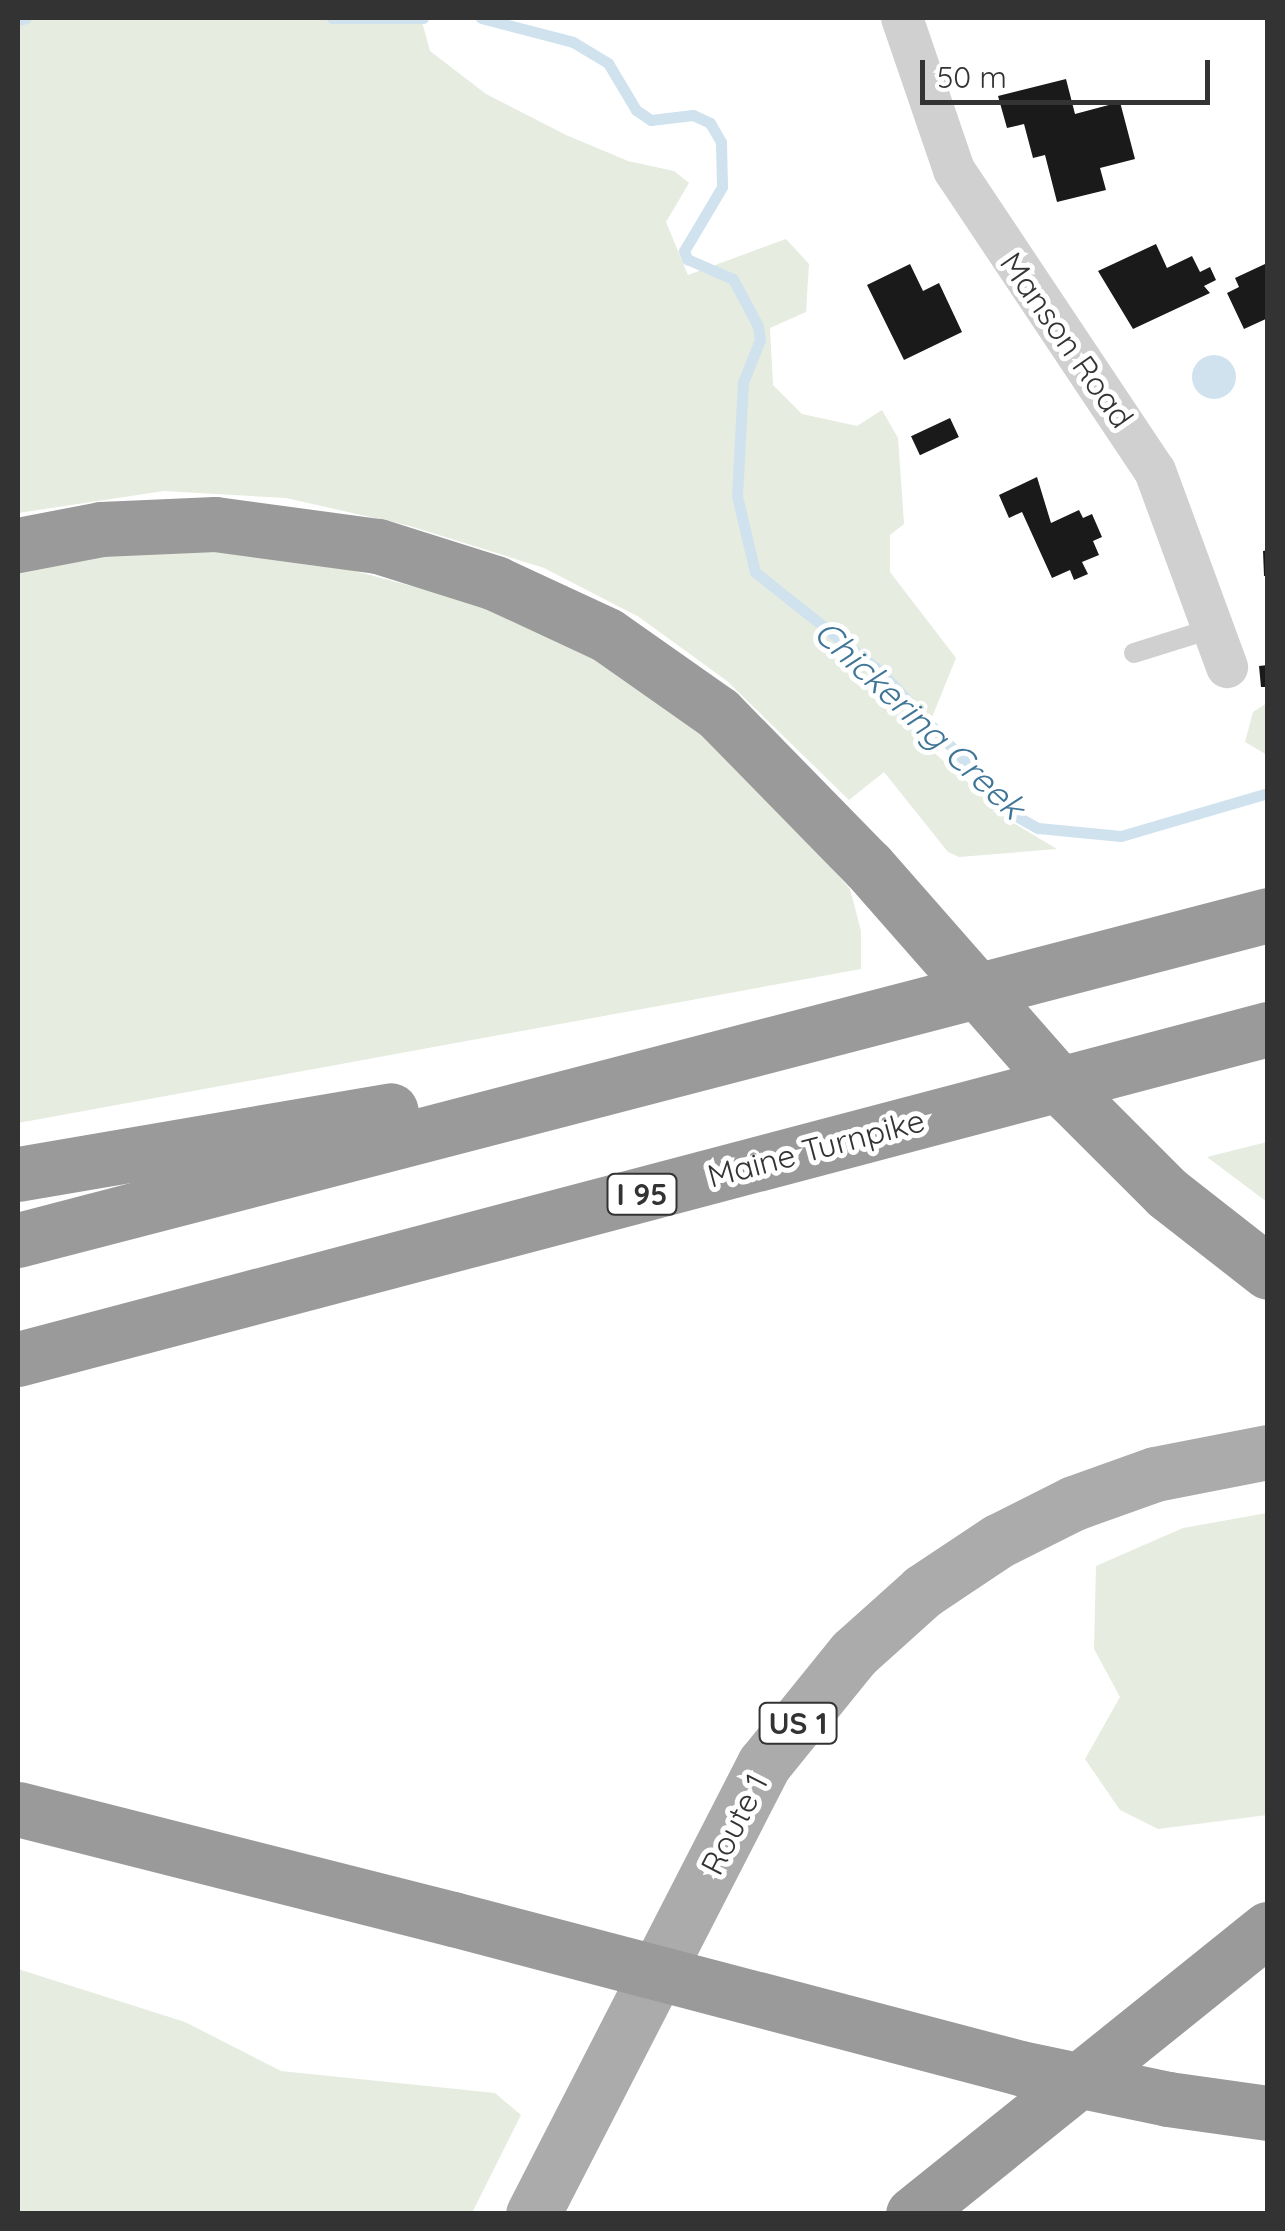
<!DOCTYPE html>
<style>
body{margin:0}
#map{position:relative;width:1285px;height:2231px;overflow:hidden;background:#fff;font-family:Quicksand,sans-serif}
div>[style]{position:absolute}
.green>*{inset:0;background:#e6ecdf}
.water>*{inset:0;background:#cfe2ee}
.round{border-radius:50%}
.stream>*{height:11px;margin:-5.5px;padding:0 5.5px;transform-origin:5.5px;border-radius:5.5px;background:#cfe2ee}
.building>*{inset:0;background:#1a1a1a;transform-origin:0 0}
.service>*{height:20px;margin:-10px;padding:0 10px;transform-origin:10px;border-radius:10px;background:#d0d0d0}
.minor>*{height:42px;margin:-21px;padding:0 21px;transform-origin:21px;border-radius:21px;background:#d0d0d0}
.primary>*{height:55px;margin:-27.5px;padding:0 27.5px;transform-origin:27.5px;border-radius:27.5px;background:#ababab}
.motorway>*{height:55px;margin:-27.5px;padding:0 27.5px;transform-origin:27.5px;border-radius:27.5px;background:#9a9a9a}
.motorway-bridge>*{height:55px;margin:-27.5px;padding:0 27.5px;transform-origin:27.5px;border-radius:27.5px;background:#9a9a9a}
span{translate:-50% -50%;white-space:nowrap;text-align:center;line-height:1.15;-webkit-text-stroke:10px #fff;paint-order:stroke}
.shield-label span{padding:2px 8px;background:#fff;border:2px solid;border-radius:8px;-webkit-text-stroke-width:0}
.shield-label{font-size:30px;color:#333;font-weight:700}
.street-label{font-size:32px;color:#333}
.water-label{font-size:35px;color:#3f7597;font-style:italic}
.frame{position:absolute;inset:0;border:20px solid #333;pointer-events:none}
.scale{position:absolute;left:920px;top:60px;width:290px;height:45px;box-sizing:border-box;border:5px solid #333;border-top:0;padding-left:12px;font-size:30px;line-height:35px;white-space:nowrap;color:#333;-webkit-text-stroke:8px #fff;paint-order:stroke}
</style>
<div id="map">
<div class="green">
<div style="clip-path:polygon(18px 18px,421px 18px,430px 51px,486px 94px,566px 135px,628px 161px,674px 171px,689px 183px,666px 222px,688px 275px,786px 239px,809px 264px,806px 312px,770px 328px,773px 385px,802px 414px,857px 426px,882px 410px,898px 438px,904px 524px,890px 535px,890px 572px,956px 658px,922px 742px,1015px 824px,1057px 849px,959px 857px,948px 852px,884px 772px,849px 800px,727px 681px,639px 617px,544px 568px,410px 526px,286px 498px,164px 491px,18px 513px)"></div>
<div style="clip-path:polygon(272px 549px,520px 615px,672px 705px,735px 757px,850px 889px,861px 931px,861px 969px,18px 1123px,18px 568px,70px 557px)"></div>
<div style="clip-path:polygon(1267px 703px,1267px 755px,1245px 742px,1253px 712px)"></div>
<div style="clip-path:polygon(1267px 1142px,1267px 1202px,1207px 1157px)"></div>
<div style="clip-path:polygon(1267px 1513px,1267px 1815px,1158px 1829px,1120px 1810px,1085px 1759px,1120px 1697px,1094px 1649px,1096px 1566px,1183px 1528px)"></div>
<div style="clip-path:polygon(18px 1969px,185px 2022px,281px 2071px,495px 2093px,521px 2115px,472px 2213px,18px 2213px)"></div>
</div>
<div class="water">
<div class="round" style="left:1192px;top:355px;width:44px;height:44px"></div>
</div>
<div class="stream">
<div style="left:332px;top:18px;width:91px"></div>
<div style="left:481px;top:18px;width:95px;rotate:14.6deg"></div>
<div style="left:573px;top:42px;width:41px;rotate:31deg"></div>
<div style="left:608px;top:63px;width:55px;rotate:59.2deg"></div>
<div style="left:636px;top:110px;width:18px;rotate:34deg"></div>
<div style="left:651px;top:120px;width:42px;rotate:-6.8deg"></div>
<div style="left:693px;top:115px;width:19px;rotate:25deg"></div>
<div style="left:710px;top:123px;width:22px;rotate:60deg"></div>
<div style="left:721px;top:142px;width:45px;rotate:88.7deg"></div>
<div style="left:722px;top:187px;width:74px;rotate:120.7deg"></div>
<div style="left:684px;top:251px;width:9px;rotate:69deg"></div>
<div style="left:687px;top:259px;width:50px;rotate:23.5deg"></div>
<div style="left:733px;top:279px;width:53px;rotate:62deg"></div>
<div style="left:758px;top:326px;width:14px;rotate:82deg"></div>
<div style="left:760px;top:340px;width:45px;rotate:112deg"></div>
<div style="left:743px;top:382px;width:114px;rotate:93deg"></div>
<div style="left:737px;top:496px;width:78px;rotate:76.7deg"></div>
<div style="left:755px;top:572px;width:159px;rotate:38.4deg"></div>
<div style="left:880px;top:671px;width:199px;rotate:46.8deg"></div>
<div style="left:1016px;top:816px;width:25px;rotate:29deg"></div>
<div style="left:1038px;top:828px;width:83px;rotate:5.5deg"></div>
<div style="left:1121px;top:836px;width:153px;rotate:-16.3deg"></div>
<div style="left:18px;top:20px;width:8px;rotate:-14deg"></div>
</div>
<div class="building">
<div style="clip-path:polygon(1066px 79px,1075px 114px,1120px 102px,1135px 159px,1100px 168px,1106px 190px,1057px 202px,1045px 155px,1033px 158px,1024px 124px,1007px 128px,998px 96px)"></div>
<div style="clip-path:polygon(1156px 244px,1167px 268px,1192px 256px,1200px 272px,1210px 267px,1216px 280px,1204px 286px,1210px 293px,1133px 329px,1098px 271px)"></div>
<div style="clip-path:polygon(910px 264px,923px 291px,939px 283px,962px 332px,904px 360px,867px 285px)"></div>
<div style="clip-path:polygon(1265px 264px,1268px 318px,1244px 329px,1227px 293px,1239px 287px,1235px 278px)"></div>
<div style="left:950px;top:418px;width:21px;height:43px;rotate:65deg"></div>
<div style="clip-path:polygon(1037px 477px,1051px 523px,1079px 510px,1083px 518px,1092px 514px,1102px 537px,1093px 541px,1099px 555px,1082px 562px,1088px 574px,1074px 580px,1070px 570px,1052px 578px,1022px 512px,1009px 518px,999px 495px)"></div>
<div style="clip-path:polygon(1268px 550px,1268px 576px,1264px 576px,1263px 551px)"></div>
<div style="clip-path:polygon(1268px 665px,1268px 687px,1261px 687px,1259px 666px)"></div>
</div>
<div class="service">
<div style="left:1134px;top:653px;width:84px;rotate:-17.4deg"></div>
</div>
<div class="minor">
<div style="left:902px;top:18px;width:161px;rotate:71.1deg"></div>
<div style="left:954px;top:170px;width:362px;rotate:56.3deg"></div>
<div style="left:1155px;top:471px;width:209px;rotate:69.8deg"></div>
</div>
<div class="primary">
<div style="left:533px;top:2214px;width:506px;rotate:-62.83deg"></div>
<div style="left:764px;top:1764px;width:143px;rotate:-51deg"></div>
<div style="left:854px;top:1653px;width:93px;rotate:-41.9deg"></div>
<div style="left:923px;top:1591px;width:90px;rotate:-33.7deg"></div>
<div style="left:998px;top:1541px;width:85px;rotate:-26.6deg"></div>
<div style="left:1074px;top:1503px;width:86px;rotate:-19.7deg"></div>
<div style="left:1155px;top:1474px;width:115px;rotate:-11deg"></div>
</div>
<div class="motorway">
<div style="left:18px;top:545px;width:85px;rotate:-10.9deg"></div>
<div style="left:101px;top:529px;width:114px;rotate:-2.5deg"></div>
<div style="left:215px;top:524px;width:164px;rotate:7.7deg"></div>
<div style="left:378px;top:546px;width:123px;rotate:17.5deg"></div>
<div style="left:495px;top:583px;width:123px;rotate:24.9deg"></div>
<div style="left:607px;top:635px;width:136px;rotate:35.1deg"></div>
<div style="left:718px;top:713px;width:214px;rotate:45.6deg"></div>
<div style="left:18px;top:1174px;width:378px;rotate:-9.7deg"></div>
<div style="left:1167px;top:1193px;width:128px;rotate:38deg"></div>
<div style="left:18px;top:1240px;width:1292px;rotate:-14.57deg"></div>
<div style="left:18px;top:1359px;width:1293px;rotate:-14.79deg"></div>
<div style="left:18px;top:1809px;width:449px;rotate:14.2deg"></div>
<div style="left:1168px;top:2099px;width:101px;rotate:8deg"></div>
<div style="left:913px;top:2214px;width:455px;rotate:-38.8deg"></div>
</div>
<div class="motorway-bridge">
<div style="left:868px;top:866px;width:308px;rotate:48.7deg"></div>
<div style="left:1071px;top:1097px;width:136px;rotate:45deg"></div>
<div style="left:453px;top:1919px;width:586px;rotate:14.72deg"></div>
<div style="left:1020px;top:2068px;width:151px;rotate:11.8deg"></div>
</div>
<div class="shield-label">
<span style="left:642px;top:1194px">I 95</span>
<span style="left:798px;top:1723px">US 1</span>
</div>
<div class="street-label">
<span style="left:1067px;top:340px;rotate:55deg">Manson Road</span>
<span style="left:816px;top:1148px;rotate:-15deg">Maine Turnpike</span>
<span style="left:734px;top:1824px;rotate:-63deg">Route 1</span>
</div>
<div class="water-label">
<span style="left:920px;top:719px;rotate:43deg">Chickering Creek</span>
</div>
<div class="frame"></div>
<div class="scale">50 m</div>
</div>
